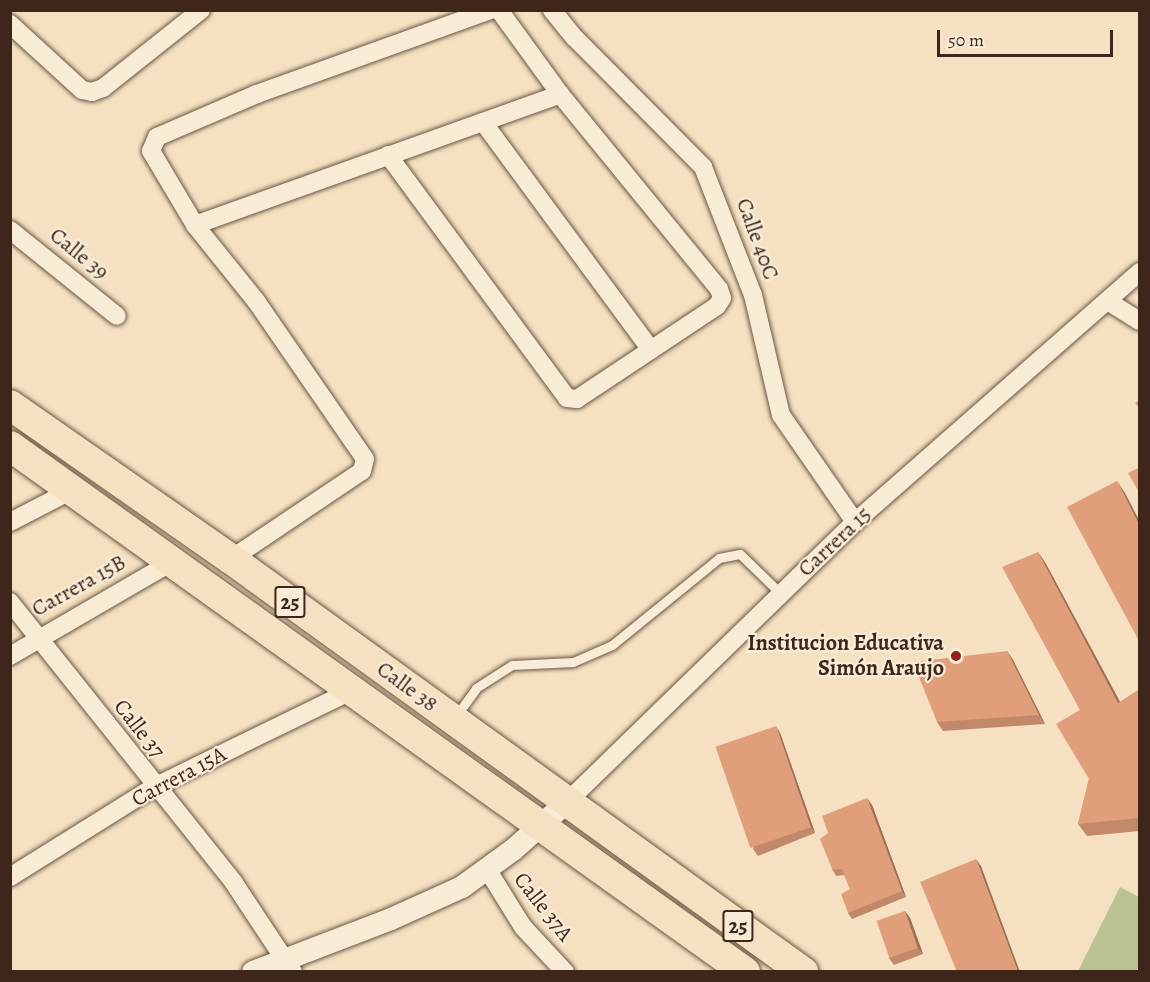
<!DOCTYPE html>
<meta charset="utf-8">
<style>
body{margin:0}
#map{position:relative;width:1150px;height:982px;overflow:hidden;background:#f5e1c1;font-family:Alegreya,serif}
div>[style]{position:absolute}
.green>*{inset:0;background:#bcc393}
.roads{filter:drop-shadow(0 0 2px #6c5544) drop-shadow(0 0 2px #6c5544)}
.service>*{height:9px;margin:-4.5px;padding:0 4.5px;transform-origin:4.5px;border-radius:4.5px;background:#f8ecd7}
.minor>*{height:18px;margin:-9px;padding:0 9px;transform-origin:9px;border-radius:9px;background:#f8ecd7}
.tertiary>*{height:22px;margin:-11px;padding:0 11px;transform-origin:11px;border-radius:11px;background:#f8ecd7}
.trunk>*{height:30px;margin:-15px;padding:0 15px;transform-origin:15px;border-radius:15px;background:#f5e1c1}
.wall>*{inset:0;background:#c18969}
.shaded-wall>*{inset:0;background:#9d6f55}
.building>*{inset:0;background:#e09f7a;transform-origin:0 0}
.dots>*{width:16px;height:16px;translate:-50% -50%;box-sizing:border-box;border:3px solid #f8ecd7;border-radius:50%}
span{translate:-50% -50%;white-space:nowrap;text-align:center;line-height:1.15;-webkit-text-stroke:4.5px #f8ecd7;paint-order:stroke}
.shield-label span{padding:2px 4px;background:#f8ecd7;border:2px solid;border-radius:4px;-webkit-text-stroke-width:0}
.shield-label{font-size:21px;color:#3f261b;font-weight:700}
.street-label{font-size:22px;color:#3f261b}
.poi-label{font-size:22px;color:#3f261b;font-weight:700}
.right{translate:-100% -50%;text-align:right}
.frame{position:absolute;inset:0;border:12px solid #3f261b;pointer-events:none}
.scale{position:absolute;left:937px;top:30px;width:176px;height:27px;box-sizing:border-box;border:3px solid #3f261b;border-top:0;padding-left:8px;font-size:18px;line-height:21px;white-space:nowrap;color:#3f261b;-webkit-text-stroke:4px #f8ecd7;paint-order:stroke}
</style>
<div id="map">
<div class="green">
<div style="clip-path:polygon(1120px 887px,1139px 897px,1139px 971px,1078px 971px)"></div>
</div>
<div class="roads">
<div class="service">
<div style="left:456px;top:716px;width:34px;rotate:-54deg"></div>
<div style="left:476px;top:688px;width:43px;rotate:-32.6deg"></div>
<div style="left:512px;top:665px;width:61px;rotate:-2.8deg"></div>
<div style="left:573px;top:662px;width:43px;rotate:-23.6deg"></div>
<div style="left:612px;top:645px;width:138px;rotate:-39.1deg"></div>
<div style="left:719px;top:558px;width:21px;rotate:-11deg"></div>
<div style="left:740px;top:554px;width:57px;rotate:44.3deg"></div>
</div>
<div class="minor">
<div style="left:552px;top:10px;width:36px;rotate:51deg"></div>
<div style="left:575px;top:38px;width:182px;rotate:45.2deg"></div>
<div style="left:703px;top:167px;width:137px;rotate:68.7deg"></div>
<div style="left:753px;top:295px;width:123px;rotate:76.9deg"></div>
<div style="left:781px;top:415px;width:130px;rotate:55.3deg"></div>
<div style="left:10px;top:24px;width:98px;rotate:42.5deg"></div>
<div style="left:82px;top:90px;width:10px;rotate:11deg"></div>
<div style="left:92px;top:92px;width:12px;rotate:-20deg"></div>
<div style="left:103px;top:88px;width:125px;rotate:-38.5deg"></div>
<div style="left:483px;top:122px;width:283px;rotate:53.6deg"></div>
<div style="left:388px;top:155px;width:302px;rotate:53.6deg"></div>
<div style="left:567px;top:398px;width:10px;rotate:6deg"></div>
<div style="left:577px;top:399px;width:168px;rotate:-33.6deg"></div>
<div style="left:717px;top:306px;width:9px;rotate:-58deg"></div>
<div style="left:722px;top:298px;width:9px;rotate:-108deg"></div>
<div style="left:719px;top:289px;width:252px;rotate:-129.2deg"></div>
<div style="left:195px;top:225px;width:388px;rotate:-19.7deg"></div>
<div style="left:560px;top:94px;width:104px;rotate:-126deg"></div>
<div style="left:10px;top:230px;width:137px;rotate:38.8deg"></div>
<div style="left:1109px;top:302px;width:36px;rotate:32deg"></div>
<div style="left:10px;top:522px;width:70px;rotate:-27.3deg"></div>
<div style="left:231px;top:559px;width:158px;rotate:-33.9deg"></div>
<div style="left:362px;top:471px;width:12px;rotate:-76deg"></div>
<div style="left:365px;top:459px;width:192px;rotate:-124.6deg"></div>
<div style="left:256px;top:301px;width:97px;rotate:-128.8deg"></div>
<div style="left:195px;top:225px;width:86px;rotate:-120.7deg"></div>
<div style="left:151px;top:151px;width:15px;rotate:-67deg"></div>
<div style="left:157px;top:137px;width:109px;rotate:-23.3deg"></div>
<div style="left:257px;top:94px;width:248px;rotate:-19.8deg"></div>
<div style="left:10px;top:602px;width:359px;rotate:51.4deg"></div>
<div style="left:234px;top:883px;width:107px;rotate:56.5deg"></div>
<div style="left:10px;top:656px;width:189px;rotate:-30.2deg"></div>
<div style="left:566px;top:803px;width:403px;rotate:-44.2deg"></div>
<div style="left:855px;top:522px;width:379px;rotate:-41.3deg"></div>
<div style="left:487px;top:869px;width:68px;rotate:58.2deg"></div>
<div style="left:523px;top:927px;width:62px;rotate:47deg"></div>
<div style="left:10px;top:877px;width:170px;rotate:-32deg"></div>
<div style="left:154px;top:787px;width:221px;rotate:-26deg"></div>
</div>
<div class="tertiary">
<div style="left:253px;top:972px;width:148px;rotate:-21deg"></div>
<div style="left:391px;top:919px;width:78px;rotate:-24.3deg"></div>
<div style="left:462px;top:887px;width:63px;rotate:-36deg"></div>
<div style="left:513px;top:850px;width:71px;rotate:-41.6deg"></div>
</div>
<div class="trunk">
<div style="left:10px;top:405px;width:269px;rotate:34.9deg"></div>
<div style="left:231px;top:559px;width:706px;rotate:35.83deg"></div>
<div style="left:10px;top:446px;width:904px;rotate:35.59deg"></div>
</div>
</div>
<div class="wall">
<div style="clip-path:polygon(1038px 552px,1046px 564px,1120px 702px,1140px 689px,1140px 831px,1087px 836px,1078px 824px,1089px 779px,1080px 710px)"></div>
<div style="clip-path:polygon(1007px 651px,1013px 660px,1045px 724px,943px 731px,937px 722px)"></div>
<div style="clip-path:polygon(780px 733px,815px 833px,758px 856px,753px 849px)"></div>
<div style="clip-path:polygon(872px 805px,906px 897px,852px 919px,848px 913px,850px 889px,844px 875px,836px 876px,832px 869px)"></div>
<div style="clip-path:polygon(905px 911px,910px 918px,923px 954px,894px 965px,889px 958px)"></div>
</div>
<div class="shaded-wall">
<div style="clip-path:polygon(1117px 481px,1125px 493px,1140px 522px,1140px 527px)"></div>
<div style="clip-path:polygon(1038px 552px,1046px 564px,1127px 715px,1118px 703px)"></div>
<div style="clip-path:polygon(1007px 651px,1013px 660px,1045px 724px,1039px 715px)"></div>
<div style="clip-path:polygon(776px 726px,780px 733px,815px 833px,811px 827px)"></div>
<div style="clip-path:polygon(867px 798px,872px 805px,906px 897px,902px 891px)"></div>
<div style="clip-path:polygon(976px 859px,981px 866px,1020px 972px,1018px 972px)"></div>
<div style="clip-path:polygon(905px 911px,910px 918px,923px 954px,918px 948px)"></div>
</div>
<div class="building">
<div style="clip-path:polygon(1140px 400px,1140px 410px,1135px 403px)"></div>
<div style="clip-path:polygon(1140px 467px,1140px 494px,1128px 473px)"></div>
<div style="clip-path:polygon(1117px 481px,1140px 527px,1140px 643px,1067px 507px)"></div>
<div style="clip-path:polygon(1038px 552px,1118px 703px,1140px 689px,1140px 818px,1078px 824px,1089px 779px,1056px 724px,1080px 710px,1002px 567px)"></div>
<div style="clip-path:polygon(1007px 651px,1039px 715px,937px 722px,913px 662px)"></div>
<div style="left:776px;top:726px;width:107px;height:64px;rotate:71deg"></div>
<div style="clip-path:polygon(867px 798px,902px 891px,848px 913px,841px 894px,850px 889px,842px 869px,832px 869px,820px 839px,828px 833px,822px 816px)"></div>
<div style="clip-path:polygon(976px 859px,1018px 972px,957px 972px,920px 882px)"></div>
<div style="left:905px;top:911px;width:39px;height:30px;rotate:71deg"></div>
</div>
<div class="dots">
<div style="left:956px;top:656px;background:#8f2418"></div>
</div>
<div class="shield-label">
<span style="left:290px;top:602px">25</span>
<span style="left:738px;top:926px">25</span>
</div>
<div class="street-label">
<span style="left:757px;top:239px;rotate:70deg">Calle 40C</span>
<span style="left:79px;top:254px;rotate:39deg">Calle 39</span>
<span style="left:835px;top:542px;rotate:-43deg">Carrera 15</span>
<span style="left:79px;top:586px;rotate:-29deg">Carrera 15B</span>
<span style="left:407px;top:687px;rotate:36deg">Calle 38</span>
<span style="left:139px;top:729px;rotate:52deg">Calle 37</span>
<span style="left:179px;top:777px;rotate:-28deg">Carrera 15A</span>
<span style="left:543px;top:907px;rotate:52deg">Calle 37A</span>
</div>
<div class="poi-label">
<span class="right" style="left:944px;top:656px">Institucion Educativa<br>Simón Araujo</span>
</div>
<div class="frame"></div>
<div class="scale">50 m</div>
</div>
